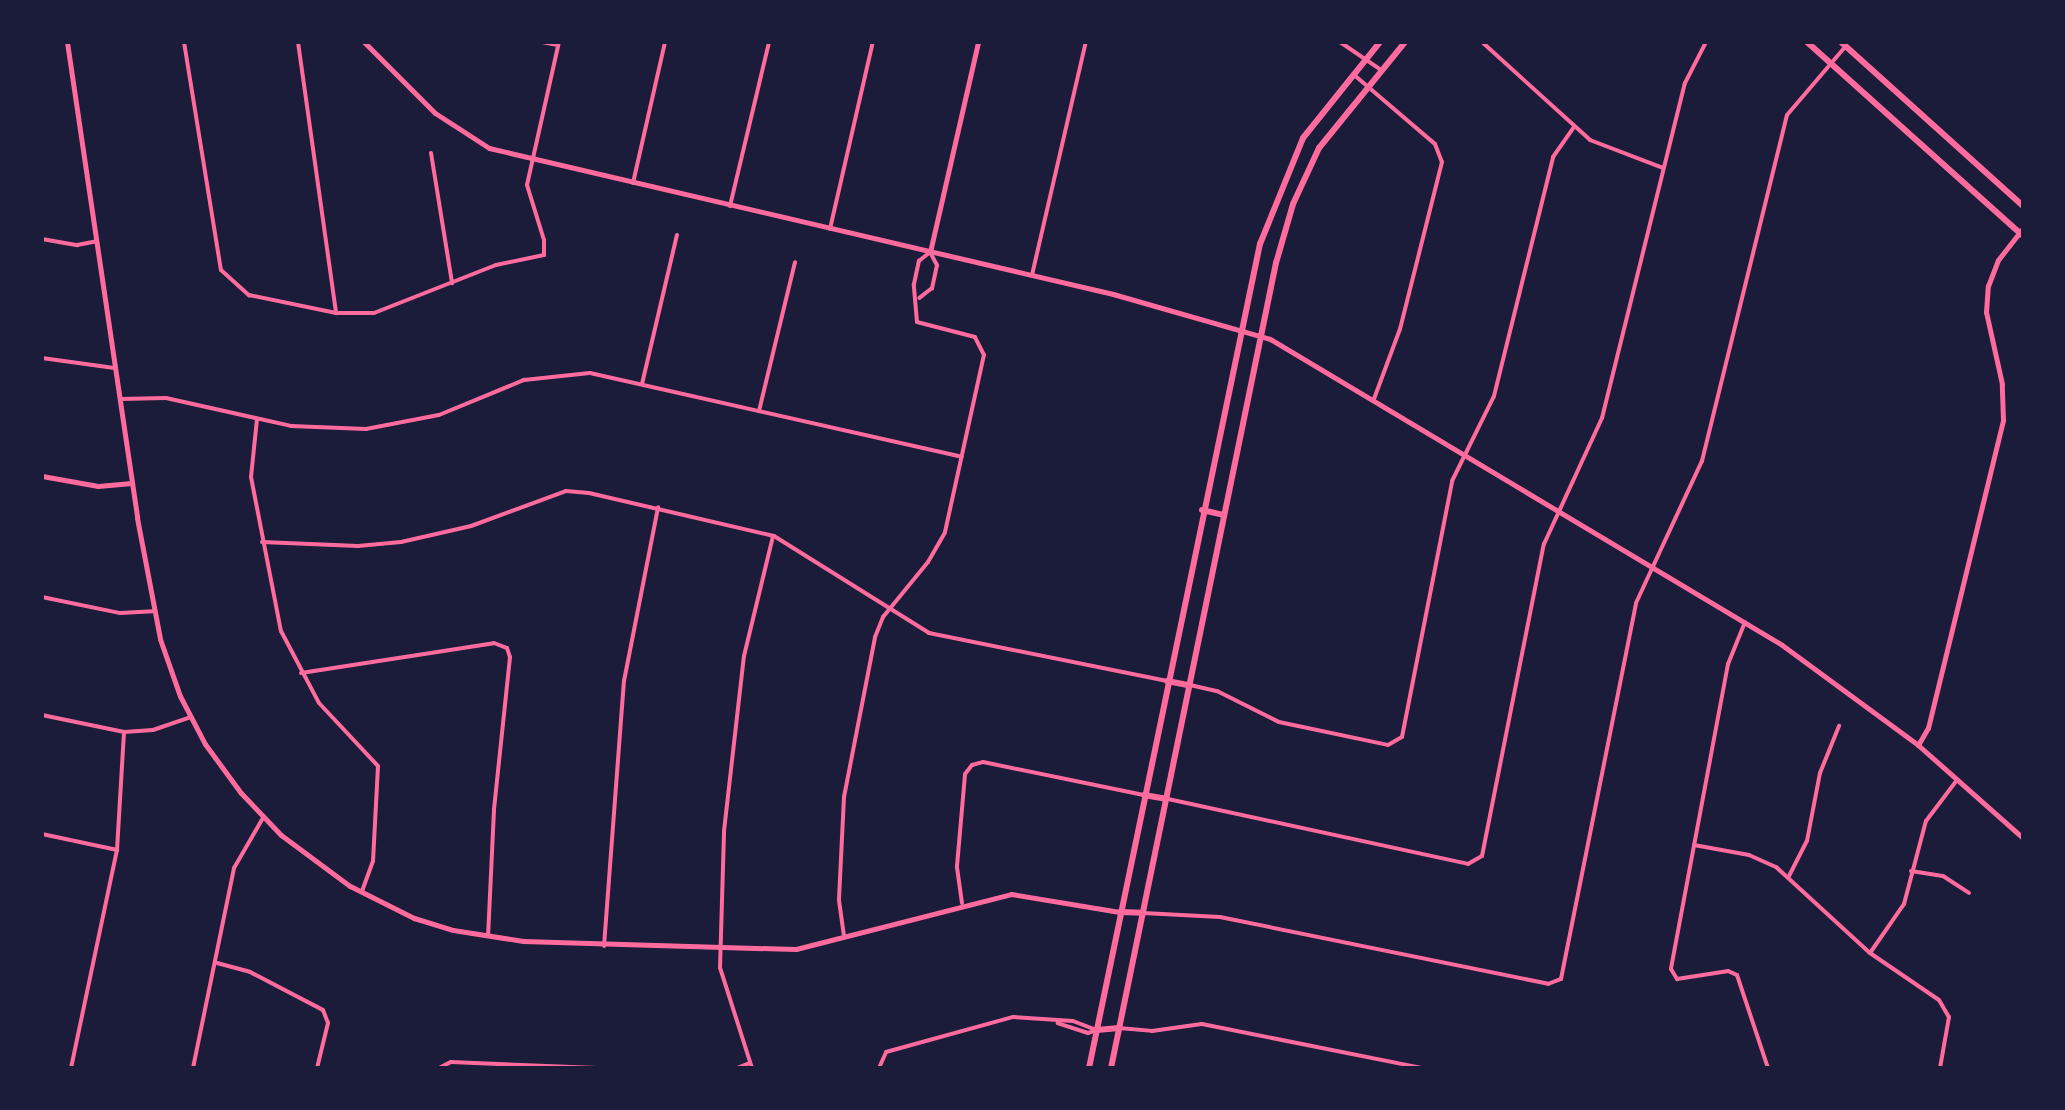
<!DOCTYPE html>
<style>
body{margin:0}
#map{position:relative;width:2065px;height:1110px;overflow:hidden;background:#1b1b3a;font-family:Raleway,sans-serif}
div>[style]{position:absolute}
.minor>*{height:4px;margin:-2px;padding:0 2px;transform-origin:2px;border-radius:2px;background:#ff6b9d}
.tertiary>*{height:5px;margin:-2.5px;padding:0 2.5px;transform-origin:2.5px;border-radius:2.5px;background:#ff6b9d}
.secondary>*{height:6px;margin:-3px;padding:0 3px;transform-origin:3px;border-radius:3px;background:#ff6b9d}
span{translate:-50% -50%;white-space:nowrap;text-align:center;line-height:1.15;-webkit-text-stroke:6px #1b1b3a;paint-order:stroke}
.frame{position:absolute;inset:0;border:44px solid #1b1b3a;pointer-events:none}
</style>
<div id="map">
<div class="minor">
<div style="left:184px;top:42px;width:231px;rotate:80.8deg"></div>
<div style="left:221px;top:270px;width:38px;rotate:42deg"></div>
<div style="left:249px;top:295px;width:89px;rotate:11.7deg"></div>
<div style="left:336px;top:313px;width:38px"></div>
<div style="left:374px;top:313px;width:131px;rotate:-21.5deg"></div>
<div style="left:496px;top:265px;width:49px;rotate:-11.8deg"></div>
<div style="left:544px;top:255px;width:15px;rotate:-90deg"></div>
<div style="left:544px;top:240px;width:58px;rotate:-107.2deg"></div>
<div style="left:527px;top:185px;width:147px;rotate:-77.4deg"></div>
<div style="left:298px;top:42px;width:274px;rotate:82deg"></div>
<div style="left:542px;top:42px;width:16px;rotate:11deg"></div>
<div style="left:1340px;top:42px;width:50px;rotate:34.3deg"></div>
<div style="left:1482px;top:42px;width:146px;rotate:42.2deg"></div>
<div style="left:1590px;top:140px;width:78px;rotate:21deg"></div>
<div style="left:1353px;top:74px;width:108px;rotate:40.5deg"></div>
<div style="left:1435px;top:144px;width:19px;rotate:69deg"></div>
<div style="left:1442px;top:162px;width:172px;rotate:104.1deg"></div>
<div style="left:1400px;top:329px;width:75px;rotate:110.4deg"></div>
<div style="left:431px;top:153px;width:132px;rotate:80.8deg"></div>
<div style="left:633px;top:183px;width:145px;rotate:-77.2deg"></div>
<div style="left:730px;top:206px;width:169px;rotate:-76.6deg"></div>
<div style="left:830px;top:229px;width:192px;rotate:-77.1deg"></div>
<div style="left:42px;top:239px;width:36px;rotate:10deg"></div>
<div style="left:77px;top:245px;width:20px;rotate:-11deg"></div>
<div style="left:1032px;top:275px;width:239px;rotate:-77deg"></div>
<div style="left:42px;top:358px;width:73px;rotate:7.9deg"></div>
<div style="left:642px;top:384px;width:153px;rotate:-76.8deg"></div>
<div style="left:120px;top:399px;width:46px;rotate:-1.2deg"></div>
<div style="left:166px;top:398px;width:128px;rotate:12.6deg"></div>
<div style="left:291px;top:426px;width:75px;rotate:2.3deg"></div>
<div style="left:366px;top:429px;width:74px;rotate:-10.9deg"></div>
<div style="left:439px;top:415px;width:92px;rotate:-22.4deg"></div>
<div style="left:524px;top:380px;width:66px;rotate:-6.1deg"></div>
<div style="left:590px;top:373px;width:381px;rotate:12.7deg"></div>
<div style="left:759px;top:411px;width:153px;rotate:-76.4deg"></div>
<div style="left:257px;top:419px;width:58px;rotate:95.9deg"></div>
<div style="left:251px;top:477px;width:157px;rotate:79deg"></div>
<div style="left:281px;top:631px;width:81px;rotate:62.2deg"></div>
<div style="left:319px;top:703px;width:86px;rotate:46.9deg"></div>
<div style="left:378px;top:766px;width:95px;rotate:93deg"></div>
<div style="left:373px;top:861px;width:33px;rotate:110deg"></div>
<div style="left:262px;top:542px;width:96px;rotate:2.4deg"></div>
<div style="left:358px;top:546px;width:43px;rotate:-5.3deg"></div>
<div style="left:401px;top:542px;width:72px;rotate:-12.9deg"></div>
<div style="left:471px;top:526px;width:101px;rotate:-20.2deg"></div>
<div style="left:566px;top:491px;width:23px;rotate:5deg"></div>
<div style="left:589px;top:493px;width:190px;rotate:13.1deg"></div>
<div style="left:774px;top:536px;width:183px;rotate:32deg"></div>
<div style="left:929px;top:633px;width:243px;rotate:11.4deg"></div>
<div style="left:42px;top:597px;width:80px;rotate:11.6deg"></div>
<div style="left:120px;top:613px;width:33px;rotate:-3deg"></div>
<div style="left:1745px;top:622px;width:45px;rotate:112deg"></div>
<div style="left:1728px;top:664px;width:310px;rotate:100.6deg"></div>
<div style="left:1671px;top:969px;width:12px;rotate:59deg"></div>
<div style="left:1677px;top:979px;width:52px;rotate:-8.9deg"></div>
<div style="left:1728px;top:971px;width:10px;rotate:24deg"></div>
<div style="left:1737px;top:975px;width:98px;rotate:71.6deg"></div>
<div style="left:301px;top:673px;width:195px;rotate:-8.8deg"></div>
<div style="left:494px;top:643px;width:14px;rotate:21deg"></div>
<div style="left:507px;top:648px;width:9px;rotate:72deg"></div>
<div style="left:510px;top:657px;width:154px;rotate:96deg"></div>
<div style="left:494px;top:810px;width:125px;rotate:92.7deg"></div>
<div style="left:1190px;top:685px;width:28px;rotate:13deg"></div>
<div style="left:1217px;top:691px;width:69px;rotate:26.6deg"></div>
<div style="left:1279px;top:722px;width:111px;rotate:11.9deg"></div>
<div style="left:1388px;top:745px;width:16px;rotate:-30deg"></div>
<div style="left:1402px;top:737px;width:261px;rotate:-78.9deg"></div>
<div style="left:1452px;top:481px;width:95px;rotate:-63.7deg"></div>
<div style="left:1494px;top:396px;width:246px;rotate:-76.1deg"></div>
<div style="left:1553px;top:157px;width:37px;rotate:-55deg"></div>
<div style="left:42px;top:715px;width:84px;rotate:11.7deg"></div>
<div style="left:124px;top:732px;width:29px;rotate:-4deg"></div>
<div style="left:153px;top:730px;width:39px;rotate:-19deg"></div>
<div style="left:1168px;top:799px;width:307px;rotate:12.2deg"></div>
<div style="left:1468px;top:864px;width:16px;rotate:-30deg"></div>
<div style="left:1482px;top:856px;width:318px;rotate:-78.8deg"></div>
<div style="left:1544px;top:544px;width:139px;rotate:-65.3deg"></div>
<div style="left:1602px;top:418px;width:345px;rotate:-76.1deg"></div>
<div style="left:1685px;top:83px;width:46px;rotate:-62.9deg"></div>
<div style="left:42px;top:834px;width:77px;rotate:12deg"></div>
<div style="left:1694px;top:845px;width:56px;rotate:10.3deg"></div>
<div style="left:1749px;top:855px;width:30px;rotate:24deg"></div>
<div style="left:1776px;top:867px;width:127px;rotate:42.5deg"></div>
<div style="left:1870px;top:953px;width:83px;rotate:34.3deg"></div>
<div style="left:1939px;top:1000px;width:20px;rotate:60deg"></div>
<div style="left:1949px;top:1017px;width:52px;rotate:100deg"></div>
<div style="left:1911px;top:871px;width:32px;rotate:9deg"></div>
<div style="left:1943px;top:876px;width:31px;rotate:33deg"></div>
<div style="left:1789px;top:876px;width:39px;rotate:-63deg"></div>
<div style="left:1807px;top:841px;width:69px;rotate:-79.2deg"></div>
<div style="left:1820px;top:773px;width:51px;rotate:-68deg"></div>
<div style="left:962px;top:903px;width:37px;rotate:-98deg"></div>
<div style="left:957px;top:866px;width:92px;rotate:-85deg"></div>
<div style="left:965px;top:774px;width:11px;rotate:-52deg"></div>
<div style="left:972px;top:765px;width:11px;rotate:-15deg"></div>
<div style="left:983px;top:762px;width:164px;rotate:11.6deg"></div>
<div style="left:1143px;top:913px;width:77px;rotate:3deg"></div>
<div style="left:1220px;top:917px;width:335px;rotate:11.5deg"></div>
<div style="left:1548px;top:984px;width:14px;rotate:-21deg"></div>
<div style="left:1561px;top:979px;width:383px;rotate:-78.7deg"></div>
<div style="left:1636px;top:603px;width:157px;rotate:-65.1deg"></div>
<div style="left:1702px;top:461px;width:356px;rotate:-76.2deg"></div>
<div style="left:1787px;top:115px;width:91px;rotate:-49.5deg"></div>
<div style="left:844px;top:936px;width:37px;rotate:-98deg"></div>
<div style="left:839px;top:899px;width:102px;rotate:-87.2deg"></div>
<div style="left:844px;top:797px;width:163px;rotate:-79deg"></div>
<div style="left:875px;top:637px;width:22px;rotate:-68deg"></div>
<div style="left:883px;top:617px;width:71px;rotate:-50.7deg"></div>
<div style="left:928px;top:562px;width:34px;rotate:-60deg"></div>
<div style="left:945px;top:532px;width:181px;rotate:-77.6deg"></div>
<div style="left:984px;top:355px;width:20px;rotate:-117deg"></div>
<div style="left:975px;top:337px;width:60px;rotate:-165.5deg"></div>
<div style="left:917px;top:322px;width:38px;rotate:-95deg"></div>
<div style="left:914px;top:284px;width:24px;rotate:-78deg"></div>
<div style="left:919px;top:261px;width:14px;rotate:-39deg"></div>
<div style="left:930px;top:252px;width:15px;rotate:62deg"></div>
<div style="left:937px;top:265px;width:24px;rotate:102deg"></div>
<div style="left:932px;top:288px;width:16px;rotate:142deg"></div>
<div style="left:604px;top:946px;width:266px;rotate:-85.7deg"></div>
<div style="left:624px;top:681px;width:177px;rotate:-78.9deg"></div>
<div style="left:1870px;top:953px;width:60px;rotate:-55.2deg"></div>
<div style="left:1904px;top:904px;width:86px;rotate:-75.2deg"></div>
<div style="left:1926px;top:821px;width:51px;rotate:-52.9deg"></div>
<div style="left:217px;top:963px;width:34px;rotate:15deg"></div>
<div style="left:250px;top:972px;width:82px;rotate:27.5deg"></div>
<div style="left:323px;top:1010px;width:14px;rotate:69deg"></div>
<div style="left:328px;top:1023px;width:46px;rotate:103.7deg"></div>
<div style="left:1119px;top:1028px;width:33px;rotate:5deg"></div>
<div style="left:1152px;top:1031px;width:50px;rotate:-8deg"></div>
<div style="left:1202px;top:1024px;width:225px;rotate:11.3deg"></div>
<div style="left:71px;top:1068px;width:223px;rotate:-78.1deg"></div>
<div style="left:117px;top:850px;width:118px;rotate:-86.6deg"></div>
<div style="left:193px;top:1068px;width:204px;rotate:-78.4deg"></div>
<div style="left:234px;top:868px;width:58px;rotate:-59.9deg"></div>
<div style="left:439px;top:1068px;width:13px;rotate:-27deg"></div>
<div style="left:451px;top:1062px;width:146px;rotate:2.4deg"></div>
<div style="left:737px;top:1068px;width:14px;rotate:-21deg"></div>
<div style="left:752px;top:1068px;width:105px;rotate:-107.7deg"></div>
<div style="left:720px;top:968px;width:137px;rotate:-88.3deg"></div>
<div style="left:724px;top:831px;width:176px;rotate:-83.5deg"></div>
<div style="left:744px;top:656px;width:123px;rotate:-76.4deg"></div>
<div style="left:879px;top:1068px;width:17px;rotate:-66deg"></div>
<div style="left:886px;top:1052px;width:132px;rotate:-15.4deg"></div>
<div style="left:1013px;top:1017px;width:60px;rotate:3.8deg"></div>
<div style="left:1073px;top:1021px;width:26px;rotate:21deg"></div>
<div style="left:1097px;top:1030px;width:9px;rotate:162deg"></div>
<div style="left:1088px;top:1033px;width:32px;rotate:-162deg"></div>
</div>
<div class="tertiary">
<div style="left:67px;top:42px;width:481px;rotate:81.6deg"></div>
<div style="left:137px;top:518px;width:123px;rotate:79.2deg"></div>
<div style="left:160px;top:639px;width:60px;rotate:70.7deg"></div>
<div style="left:180px;top:696px;width:54px;rotate:62.5deg"></div>
<div style="left:205px;top:744px;width:61px;rotate:53.7deg"></div>
<div style="left:241px;top:793px;width:58px;rotate:46.4deg"></div>
<div style="left:281px;top:835px;width:86px;rotate:36.5deg"></div>
<div style="left:350px;top:886px;width:72px;rotate:26.6deg"></div>
<div style="left:414px;top:918px;width:41px;rotate:17.1deg"></div>
<div style="left:453px;top:930px;width:71px;rotate:8.9deg"></div>
<div style="left:523px;top:941px;width:273px;rotate:1.7deg"></div>
<div style="left:796px;top:949px;width:222px;rotate:-14.3deg"></div>
<div style="left:1011px;top:894px;width:110px;rotate:9.4deg"></div>
<div style="left:364px;top:42px;width:100px;rotate:45deg"></div>
<div style="left:435px;top:113px;width:64px;rotate:32.9deg"></div>
<div style="left:489px;top:148px;width:641px;rotate:13.17deg"></div>
<div style="left:1113px;top:294px;width:163px;rotate:16deg"></div>
<div style="left:1270px;top:339px;width:596px;rotate:30.86deg"></div>
<div style="left:1782px;top:645px;width:169px;rotate:36.3deg"></div>
<div style="left:1918px;top:745px;width:140px;rotate:41.5deg"></div>
<div style="left:930px;top:252px;width:215px;rotate:-77.1deg"></div>
<div style="left:42px;top:476px;width:57px;rotate:10.1deg"></div>
<div style="left:98px;top:486px;width:34px;rotate:-5deg"></div>
<div style="left:1918px;top:745px;width:20px;rotate:-60deg"></div>
<div style="left:1928px;top:728px;width:317px;rotate:-76.3deg"></div>
<div style="left:2003px;top:420px;width:36px;rotate:-92deg"></div>
<div style="left:2002px;top:384px;width:74px;rotate:-102.5deg"></div>
<div style="left:1986px;top:312px;width:26px;rotate:-86deg"></div>
<div style="left:1988px;top:286px;width:28px;rotate:-69deg"></div>
<div style="left:1998px;top:260px;width:41px;rotate:-52deg"></div>
</div>
<div class="secondary">
<div style="left:1807px;top:42px;width:290px;rotate:41.9deg"></div>
<div style="left:1841px;top:42px;width:245px;rotate:42deg"></div>
<div style="left:1202px;top:510px;width:22px;rotate:13deg"></div>
<div style="left:1167px;top:681px;width:21px;rotate:11deg"></div>
<div style="left:1144px;top:795px;width:22px;rotate:10deg"></div>
<div style="left:1120px;top:912px;width:23px;rotate:2deg"></div>
<div style="left:1097px;top:1030px;width:22px;rotate:-5deg"></div>
<div style="left:1089px;top:1068px;width:842px;rotate:-78.28deg"></div>
<div style="left:1260px;top:244px;width:114px;rotate:-67.9deg"></div>
<div style="left:1303px;top:138px;width:123px;rotate:-51.3deg"></div>
<div style="left:1111px;top:1068px;width:822px;rotate:-78.42deg"></div>
<div style="left:1276px;top:263px;width:61px;rotate:-73.9deg"></div>
<div style="left:1293px;top:204px;width:62px;rotate:-65.1deg"></div>
<div style="left:1319px;top:148px;width:136px;rotate:-50.9deg"></div>
</div>
<div class="frame"></div>
</div>
